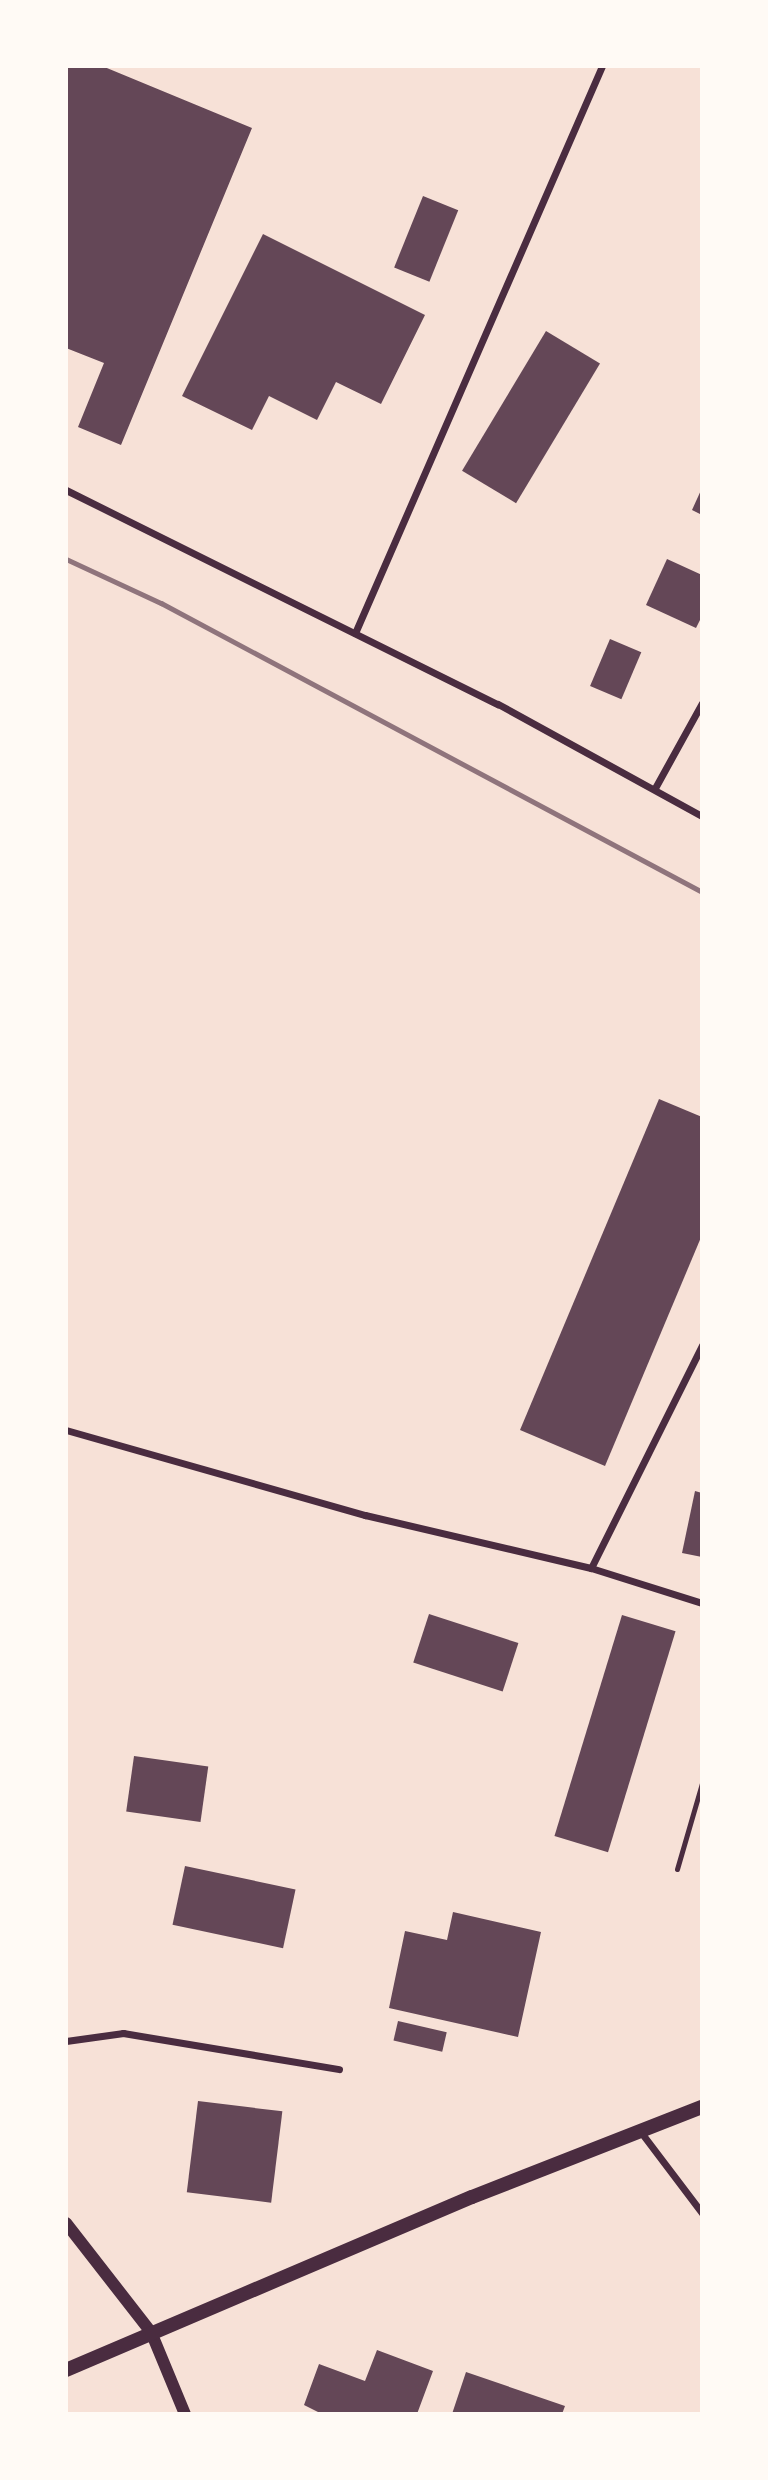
<!DOCTYPE html>
<style>
body{margin:0}
#map{position:relative;width:768px;height:2480px;overflow:hidden;background:#f7e1d7;font-family:Manrope,sans-serif}
div>[style]{position:absolute}
.building>*{inset:0;background:#644757;transform-origin:0 0}
.service>*{height:5px;margin:-2.5px;padding:0 2.5px;transform-origin:2.5px;border-radius:2.5px;background:#4a2c40}
.minor>*{height:7px;margin:-3.5px;padding:0 3.5px;transform-origin:3.5px;border-radius:3.5px;background:#4a2c40}
.tertiary>*{height:12px;margin:-6px;padding:0 6px;transform-origin:6px;border-radius:6px;background:#4a2c40}
.secondary>*{height:14px;margin:-7px;padding:0 7px;transform-origin:7px;border-radius:7px;background:#4a2c40}
.rail>*{height:5px;margin:-2.5px;padding:0 2.5px;transform-origin:2.5px;border-radius:2.5px;background:#8f747c}
span{translate:-50% -50%;white-space:nowrap;text-align:center;line-height:1.15;-webkit-text-stroke:7px #fffaf5;paint-order:stroke}
.frame{position:absolute;inset:0;border:68px solid #fffaf5;pointer-events:none}
</style>
<div id="map">
<div class="building">
<div style="clip-path:polygon(66px 66px,102px 66px,252px 128px,121px 445px,78px 427px,104px 363px,66px 348px)"></div>
<div style="left:423px;top:196px;width:38px;height:77px;rotate:22deg"></div>
<div style="clip-path:polygon(263px 234px,425px 315px,381px 404px,336px 382px,317px 420px,269px 396px,252px 430px,182px 396px)"></div>
<div style="left:546px;top:331px;width:63px;height:163px;rotate:31deg"></div>
<div style="clip-path:polygon(702px 488px,702px 515px,692px 510px)"></div>
<div style="clip-path:polygon(667px 559px,702px 575px,702px 616px,696px 628px,646px 605px)"></div>
<div style="left:610px;top:639px;width:34px;height:51px;rotate:23deg"></div>
<div style="clip-path:polygon(659px 1099px,702px 1117px,702px 1235px,605px 1466px,520px 1430px)"></div>
<div style="clip-path:polygon(695px 1491px,702px 1493px,702px 1557px,682px 1553px)"></div>
<div style="left:429px;top:1614px;width:94px;height:51px;rotate:18deg"></div>
<div style="left:622px;top:1615px;width:56px;height:231px;rotate:17deg"></div>
<div style="left:134px;top:1756px;width:75px;height:56px;rotate:8deg"></div>
<div style="left:185px;top:1866px;width:113px;height:60px;rotate:12deg"></div>
<div style="clip-path:polygon(453px 1912px,541px 1932px,518px 2037px,389px 2008px,405px 1931px,447px 1940px)"></div>
<div style="left:398px;top:2021px;width:50px;height:20px;rotate:13deg"></div>
<div style="left:198px;top:2101px;width:85px;height:92px;rotate:7deg"></div>
<div style="clip-path:polygon(377px 2350px,433px 2371px,417px 2414px,322px 2414px,304px 2405px,319px 2364px,365px 2381px)"></div>
<div style="clip-path:polygon(466px 2372px,565px 2406px,562px 2414px,452px 2414px)"></div>
</div>
<div class="service">
<div style="left:677px;top:1869px;width:90px;rotate:-73.8deg"></div>
</div>
<div class="minor">
<div style="left:66px;top:490px;width:482px;rotate:26.4deg"></div>
<div style="left:498px;top:704px;width:233px;rotate:28.8deg"></div>
<div style="left:355px;top:633px;width:618px;rotate:-66.46deg"></div>
<div style="left:655px;top:788px;width:97px;rotate:-61.1deg"></div>
<div style="left:66px;top:1430px;width:311px;rotate:15.9deg"></div>
<div style="left:365px;top:1515px;width:232px;rotate:13.2deg"></div>
<div style="left:591px;top:1568px;width:116px;rotate:17.5deg"></div>
<div style="left:591px;top:1568px;width:249px;rotate:-63.5deg"></div>
<div style="left:66px;top:2041px;width:58px;rotate:-8deg"></div>
<div style="left:123px;top:2033px;width:219px;rotate:9.5deg"></div>
<div style="left:640px;top:2131px;width:103px;rotate:52.9deg"></div>
</div>
<div class="tertiary">
<div style="left:66px;top:2223px;width:138px;rotate:52.1deg"></div>
<div style="left:151px;top:2332px;width:89px;rotate:67.5deg"></div>
</div>
<div class="secondary">
<div style="left:66px;top:2370px;width:441px;rotate:-23.1deg"></div>
<div style="left:472px;top:2197px;width:247px;rotate:-21.4deg"></div>
</div>
<div class="rail">
<div style="left:66px;top:559px;width:105px;rotate:24.9deg"></div>
<div style="left:161px;top:603px;width:613px;rotate:28.11deg"></div>
</div>
<div class="frame"></div>
</div>
